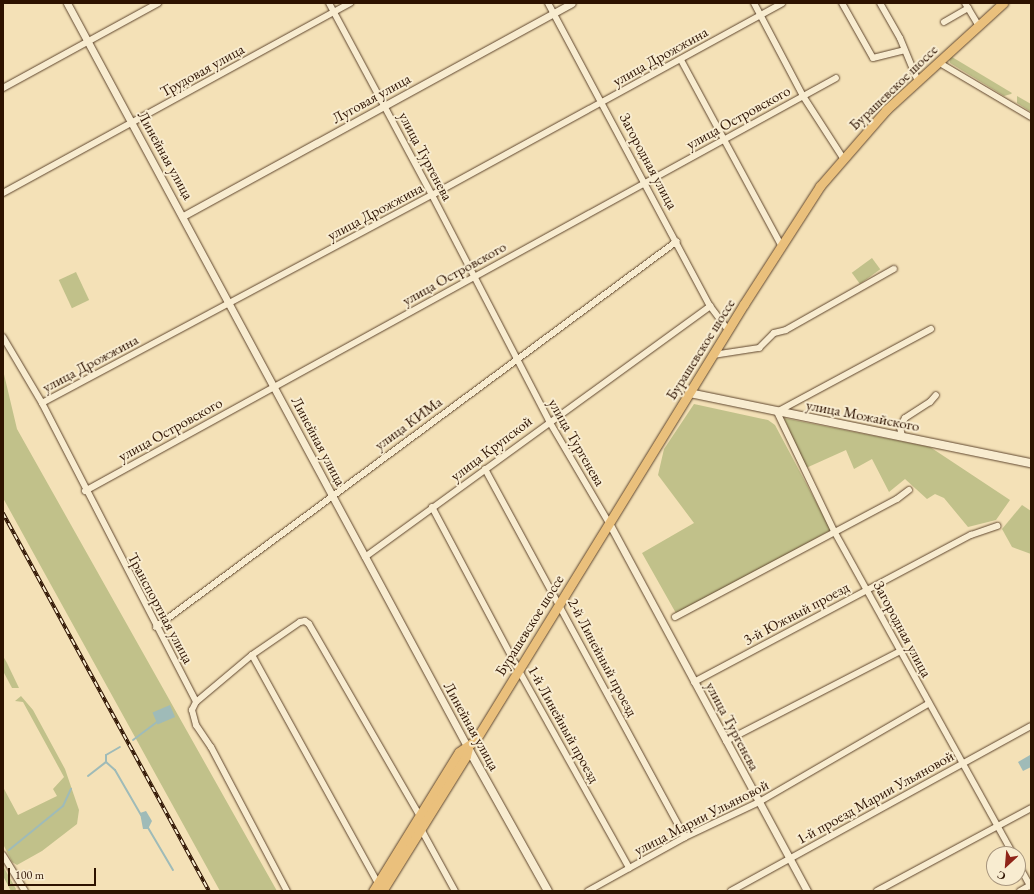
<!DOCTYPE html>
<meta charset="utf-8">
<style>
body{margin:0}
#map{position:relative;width:1034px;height:894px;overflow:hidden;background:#f4e1b7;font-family:"EB Garamond",serif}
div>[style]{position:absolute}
.green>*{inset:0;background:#c1c18a;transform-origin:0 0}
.water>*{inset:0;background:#9fbbb8;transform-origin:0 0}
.stream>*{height:2px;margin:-1px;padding:0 1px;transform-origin:1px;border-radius:1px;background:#9fbbb8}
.roads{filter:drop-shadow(0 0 1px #5f462e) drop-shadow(0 0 1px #5f462e)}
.minor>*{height:6px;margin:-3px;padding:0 3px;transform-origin:3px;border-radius:3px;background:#f8ecd0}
.tertiary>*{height:7px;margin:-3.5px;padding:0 3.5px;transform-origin:3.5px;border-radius:3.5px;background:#f8ecd0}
.secondary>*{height:8px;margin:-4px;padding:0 4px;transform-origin:4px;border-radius:4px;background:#f8ecd0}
.primary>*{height:9px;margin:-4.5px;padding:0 4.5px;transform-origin:4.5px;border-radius:4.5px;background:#eac07c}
.rail>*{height:3.5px;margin-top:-1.75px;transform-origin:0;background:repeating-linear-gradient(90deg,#f8ecd0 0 6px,#2d1200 0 12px);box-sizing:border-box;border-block:1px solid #2d1200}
span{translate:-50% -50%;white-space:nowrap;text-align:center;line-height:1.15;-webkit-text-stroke:4px #f8ecd0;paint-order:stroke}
.street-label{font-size:15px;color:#2d1200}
.frame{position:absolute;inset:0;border:4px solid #2d1200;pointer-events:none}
.north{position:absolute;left:986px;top:846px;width:40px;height:40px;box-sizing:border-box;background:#f8ecd0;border:1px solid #a7957d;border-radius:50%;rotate:206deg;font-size:11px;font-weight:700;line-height:16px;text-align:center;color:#2d1200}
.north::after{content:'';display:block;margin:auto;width:14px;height:18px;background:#8f2418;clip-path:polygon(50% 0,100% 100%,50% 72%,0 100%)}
.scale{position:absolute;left:8px;top:868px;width:88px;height:18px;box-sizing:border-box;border:2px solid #2d1200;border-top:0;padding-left:5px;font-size:12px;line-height:14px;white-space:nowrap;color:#2d1200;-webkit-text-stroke:3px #f8ecd0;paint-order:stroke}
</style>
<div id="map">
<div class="green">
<div style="clip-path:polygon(952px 57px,1012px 93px,1011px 94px,1004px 96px,950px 63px,949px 58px)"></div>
<div style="clip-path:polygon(1017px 96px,1031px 104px,1031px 112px,1017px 103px)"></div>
<div style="left:872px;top:258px;width:14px;height:25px;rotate:54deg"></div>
<div style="left:76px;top:272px;width:31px;height:19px;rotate:65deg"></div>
<div style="clip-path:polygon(3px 370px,17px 429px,277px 891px,220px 891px,3px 498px)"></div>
<div style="clip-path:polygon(694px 404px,768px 420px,775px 425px,831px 530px,677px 615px,642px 553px,694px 523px,658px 475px,664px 449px)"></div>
<div style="clip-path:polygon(784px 418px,930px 447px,1010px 500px,996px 520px,968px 527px,944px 498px,935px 494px,927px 499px,905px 479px,889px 492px,872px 459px,854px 469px,846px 450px,806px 468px)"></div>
<div style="clip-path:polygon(1022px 505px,1031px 511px,1031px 554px,1012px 547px,1002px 529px)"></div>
<div style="clip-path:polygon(3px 656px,7px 663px,19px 688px,12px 688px,3px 671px)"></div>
<div style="clip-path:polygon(21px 696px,33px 710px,65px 769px,79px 810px,77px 824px,42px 851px,17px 865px,12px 862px,3px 844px,3px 787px,18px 815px,57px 796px,53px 789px,64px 777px,23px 702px,15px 701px)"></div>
<div style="clip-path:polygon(3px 866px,16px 889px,15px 891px,11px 891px,3px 876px)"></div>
</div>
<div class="water">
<div style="left:170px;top:705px;width:13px;height:19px;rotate:67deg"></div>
<div style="clip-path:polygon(1030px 755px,1031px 767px,1023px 771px,1018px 762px)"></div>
<div style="clip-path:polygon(146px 811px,152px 821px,148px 829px,143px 829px,140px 813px)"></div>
</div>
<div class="stream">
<div style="left:133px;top:740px;width:30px;rotate:-37deg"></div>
<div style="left:106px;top:762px;width:12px;rotate:42deg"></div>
<div style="left:115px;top:770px;width:52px;rotate:60deg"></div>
<div style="left:88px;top:776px;width:23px;rotate:-38deg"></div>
<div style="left:106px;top:762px;width:7px;rotate:-90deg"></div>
<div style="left:106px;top:755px;width:16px;rotate:-30deg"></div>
<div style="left:147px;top:826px;width:51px;rotate:59.4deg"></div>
<div style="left:9px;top:850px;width:70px;rotate:-39.2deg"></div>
<div style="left:63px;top:806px;width:19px;rotate:-65deg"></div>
</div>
<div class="roads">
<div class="minor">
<div style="left:329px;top:3px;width:218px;rotate:61.8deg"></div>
<div style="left:432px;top:195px;width:254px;rotate:62.6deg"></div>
<div style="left:549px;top:421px;width:118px;rotate:59.5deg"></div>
<div style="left:548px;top:3px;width:344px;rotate:61.9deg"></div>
<div style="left:710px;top:306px;width:30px;rotate:53deg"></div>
<div style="left:754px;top:3px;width:105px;rotate:62.2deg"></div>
<div style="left:803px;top:96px;width:74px;rotate:57.2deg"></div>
<div style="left:842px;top:3px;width:63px;rotate:60.6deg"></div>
<div style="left:873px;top:58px;width:32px;rotate:-14deg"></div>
<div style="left:880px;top:3px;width:40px;rotate:60.3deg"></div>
<div style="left:900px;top:38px;width:44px;rotate:67.5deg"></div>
<div style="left:965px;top:3px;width:26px;rotate:59deg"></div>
<div style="left:944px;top:22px;width:28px;rotate:-30deg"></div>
<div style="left:681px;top:60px;width:210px;rotate:61.6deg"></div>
<div style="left:938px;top:62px;width:108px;rotate:30.6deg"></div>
<div style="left:3px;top:88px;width:177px;rotate:-28.7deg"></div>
<div style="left:3px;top:193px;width:396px;rotate:-28.7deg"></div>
<div style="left:931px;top:329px;width:175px;rotate:151.7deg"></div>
<div style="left:777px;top:412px;width:132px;rotate:64.4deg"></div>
<div style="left:834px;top:531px;width:369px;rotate:61deg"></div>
<div style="left:3px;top:337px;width:77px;rotate:59.4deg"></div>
<div style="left:42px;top:403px;width:336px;rotate:62.7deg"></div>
<div style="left:196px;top:702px;width:9px;rotate:117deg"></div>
<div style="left:192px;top:710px;width:16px;rotate:75deg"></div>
<div style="left:196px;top:725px;width:27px;rotate:56deg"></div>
<div style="left:211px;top:747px;width:163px;rotate:62.2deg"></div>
<div style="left:713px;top:355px;width:47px;rotate:-8.7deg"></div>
<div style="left:759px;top:348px;width:21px;rotate:-45deg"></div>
<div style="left:774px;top:333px;width:12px;rotate:-14deg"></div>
<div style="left:786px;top:330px;width:124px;rotate:-29.5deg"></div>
<div style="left:42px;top:403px;width:442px;rotate:-28.1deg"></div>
<div style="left:432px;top:195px;width:399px;rotate:-28.7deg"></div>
<div style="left:902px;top:436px;width:9px;rotate:-103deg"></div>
<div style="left:900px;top:427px;width:10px;rotate:-61deg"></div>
<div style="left:905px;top:418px;width:30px;rotate:-33deg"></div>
<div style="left:930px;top:402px;width:9px;rotate:-49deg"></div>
<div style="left:485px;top:469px;width:419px;rotate:61.5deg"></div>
<div style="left:85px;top:491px;width:857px;rotate:-28.81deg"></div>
<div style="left:432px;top:507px;width:183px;rotate:62deg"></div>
<div style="left:518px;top:669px;width:228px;rotate:60.8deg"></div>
<div style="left:365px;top:557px;width:427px;rotate:-36deg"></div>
<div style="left:675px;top:617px;width:251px;rotate:-28deg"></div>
<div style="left:897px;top:499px;width:15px;rotate:-37deg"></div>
<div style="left:156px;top:627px;width:648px;rotate:-36.53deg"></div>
<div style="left:252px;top:655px;width:260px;rotate:61.1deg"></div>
<div style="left:694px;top:682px;width:314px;rotate:-28deg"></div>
<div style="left:971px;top:535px;width:28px;rotate:-19deg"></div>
<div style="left:196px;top:702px;width:73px;rotate:-40deg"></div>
<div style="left:252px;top:655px;width:58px;rotate:-34.5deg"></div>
<div style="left:300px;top:622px;width:5px;rotate:-11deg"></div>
<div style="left:305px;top:621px;width:5px;rotate:37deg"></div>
<div style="left:309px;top:624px;width:222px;rotate:60deg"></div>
<div style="left:726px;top:741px;width:196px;rotate:-27.3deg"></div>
<div style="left:421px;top:829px;width:71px;rotate:61.3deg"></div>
<div style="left:3px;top:855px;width:42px;rotate:58.6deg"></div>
<div style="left:1018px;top:864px;width:26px;rotate:61deg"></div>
<div style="left:588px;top:891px;width:111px;rotate:-29.1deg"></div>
<div style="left:685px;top:837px;width:82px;rotate:-25.3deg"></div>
<div style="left:759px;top:802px;width:195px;rotate:-30.1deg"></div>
<div style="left:731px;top:891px;width:342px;rotate:-28.8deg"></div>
<div style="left:877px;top:891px;width:175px;rotate:-28.3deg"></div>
<div style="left:1020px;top:891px;width:13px;rotate:-29deg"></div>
</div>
<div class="tertiary">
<div style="left:67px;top:3px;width:846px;rotate:61.71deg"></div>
<div style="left:183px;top:216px;width:443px;rotate:-28.7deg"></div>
<div style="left:609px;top:523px;width:418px;rotate:61.7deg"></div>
</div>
<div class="secondary">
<div style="left:689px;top:393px;width:349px;rotate:11.6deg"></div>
<div style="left:468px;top:748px;width:164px;rotate:60.8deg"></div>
</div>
<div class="primary">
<div style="left:373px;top:891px;width:163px;rotate:-58.3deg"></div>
<div style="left:459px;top:752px;width:19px;rotate:-35deg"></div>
<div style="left:475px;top:741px;width:513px;rotate:-58.39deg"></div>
<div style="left:744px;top:304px;width:140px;rotate:-57.2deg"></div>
<div style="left:820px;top:186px;width:101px;rotate:-49deg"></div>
<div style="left:886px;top:110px;width:159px;rotate:-42.4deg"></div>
<div style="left:382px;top:891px;width:159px;rotate:-58.1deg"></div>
<div style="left:466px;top:756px;width:8px;rotate:-76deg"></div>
</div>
</div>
<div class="rail">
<div style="left:3px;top:513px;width:430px;rotate:61.4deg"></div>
</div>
<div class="street-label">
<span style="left:660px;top:56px;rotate:-29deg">улица Дрожжина</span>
<span style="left:202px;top:70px;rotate:-29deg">Трудовая улица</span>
<span style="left:893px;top:87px;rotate:-44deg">Бурашевское шоссе</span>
<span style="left:371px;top:98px;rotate:-29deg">Луговая улица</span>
<span style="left:738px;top:117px;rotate:-29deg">улица Островского</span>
<span style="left:166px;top:155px;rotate:61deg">Линейная улица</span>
<span style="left:426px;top:156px;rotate:62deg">улица Тургенева</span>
<span style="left:649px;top:161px;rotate:62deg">Загородная улица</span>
<span style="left:375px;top:211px;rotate:-28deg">улица Дрожжина</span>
<span style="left:454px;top:273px;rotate:-29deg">улица Островского</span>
<span style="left:700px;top:349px;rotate:-58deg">Бурашевское шоссе</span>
<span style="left:90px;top:363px;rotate:-28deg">улица Дрожжина</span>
<span style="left:863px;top:415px;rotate:11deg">улица Можайского</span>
<span style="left:408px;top:423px;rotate:-36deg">улица КИМа</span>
<span style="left:170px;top:429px;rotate:-29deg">улица Островского</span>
<span style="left:319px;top:441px;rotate:62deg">Линейная улица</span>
<span style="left:577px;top:442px;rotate:60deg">улица Тургенева</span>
<span style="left:491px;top:448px;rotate:-37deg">улица Крупской</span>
<span style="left:161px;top:608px;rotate:62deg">Транспортная улица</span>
<span style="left:796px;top:613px;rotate:-28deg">3-й Южный проезд</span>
<span style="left:529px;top:625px;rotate:-58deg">Бурашевское шоссе</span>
<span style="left:903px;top:629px;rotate:62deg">Загородная улица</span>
<span style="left:603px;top:657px;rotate:62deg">2-й Линейный проезд</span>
<span style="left:564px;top:724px;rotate:61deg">1-й Линейный проезд</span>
<span style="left:472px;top:726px;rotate:61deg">Линейная улица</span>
<span style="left:733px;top:726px;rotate:62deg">улица Тургенева</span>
<span style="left:875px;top:797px;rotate:-29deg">1-й проезд Марии Ульяновой</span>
<span style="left:701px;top:817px;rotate:-27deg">улица Марии Ульяновой</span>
</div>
<div class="frame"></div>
<div class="north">С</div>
<div class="scale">100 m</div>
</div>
